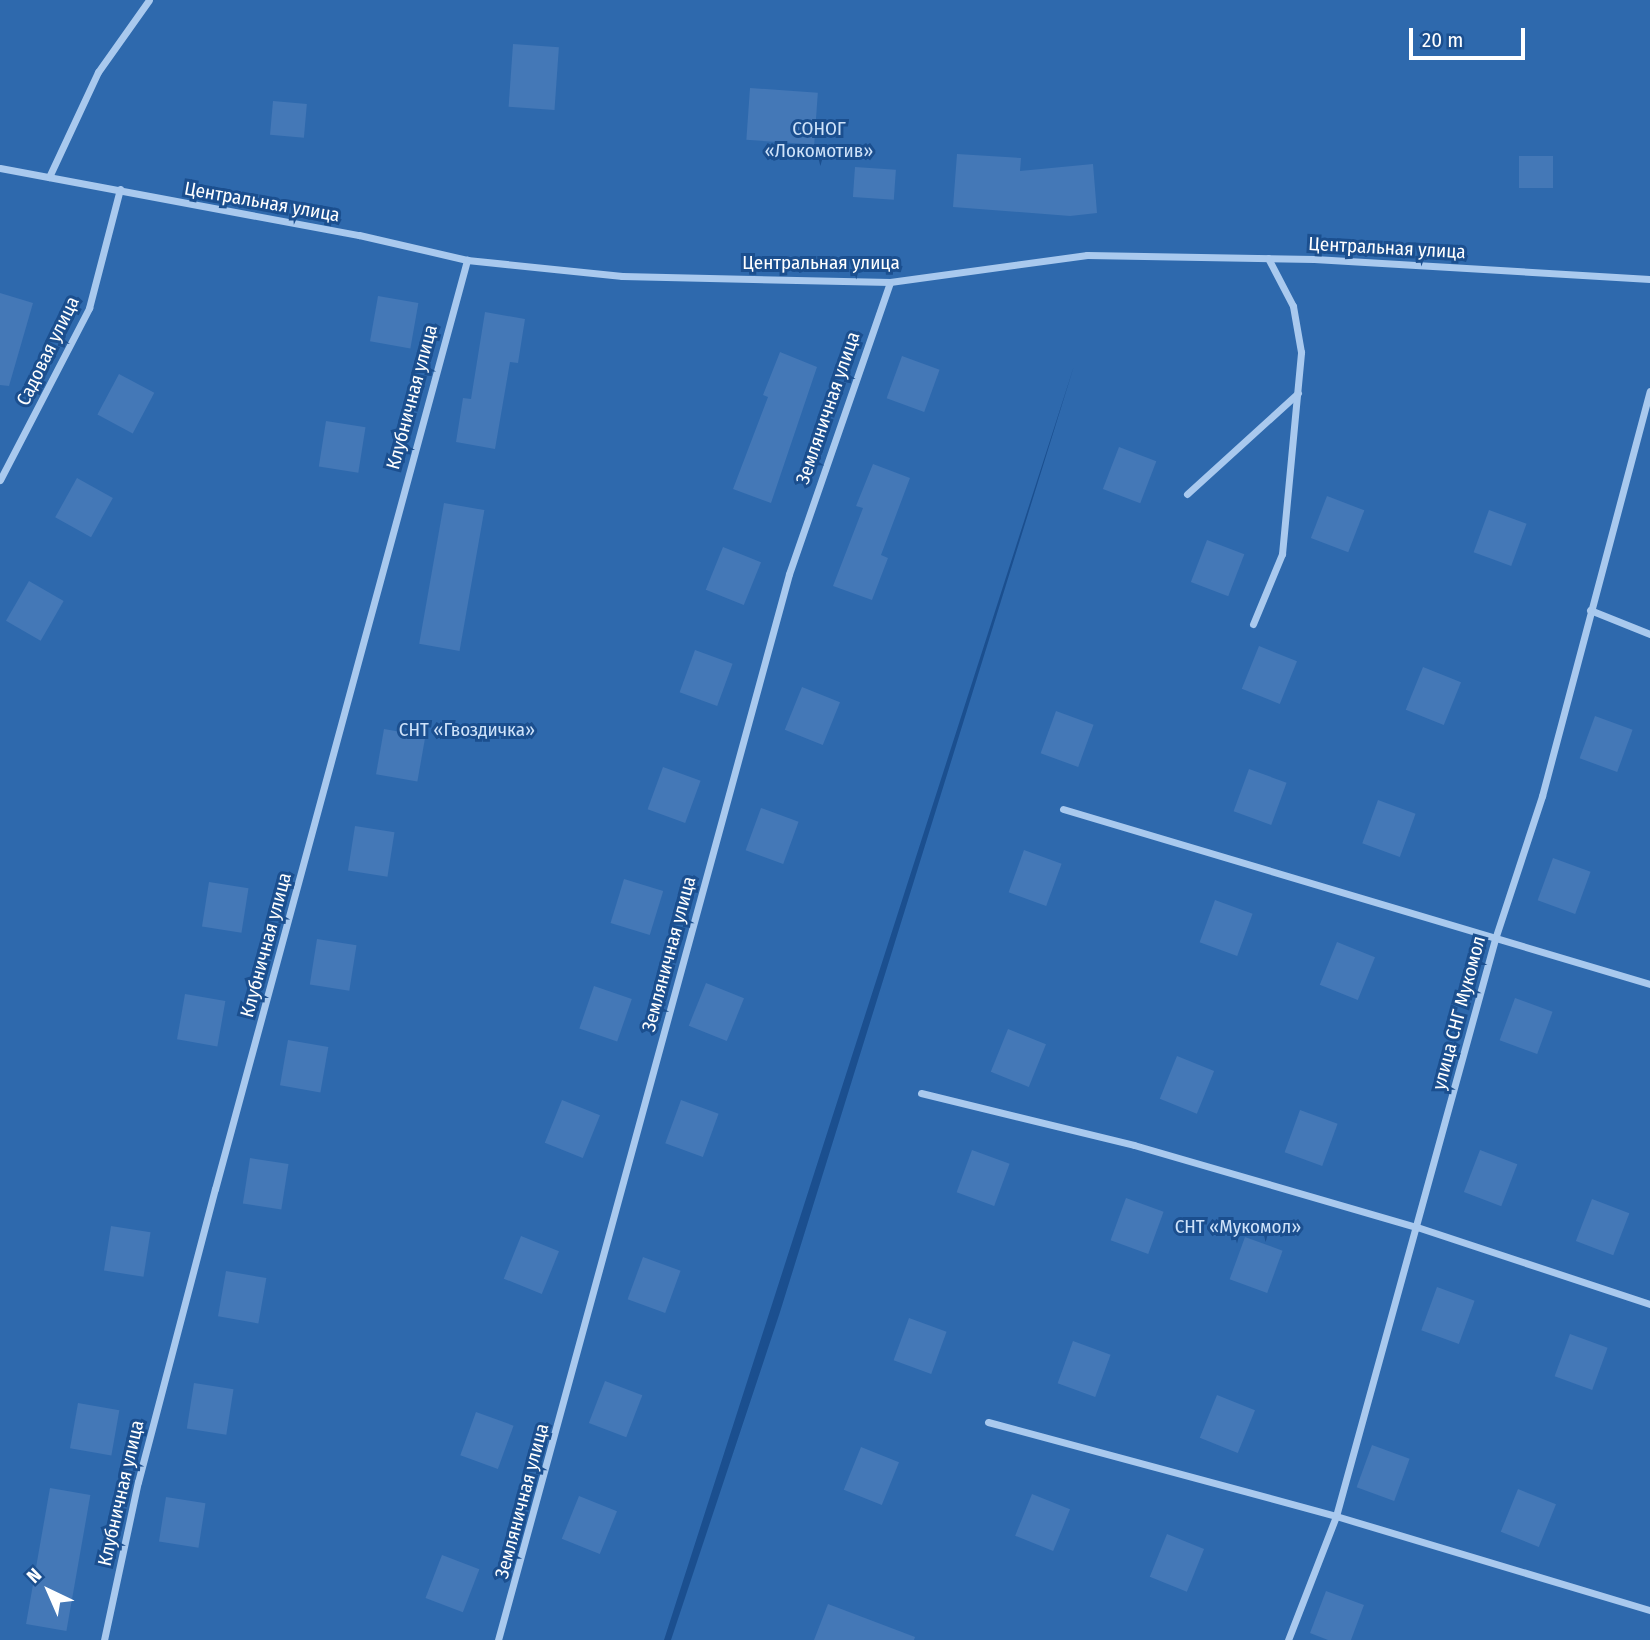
<!DOCTYPE html>
<meta charset="utf-8">
<style>
body{margin:0}
#map{position:relative;width:1650px;height:1640px;overflow:hidden;background:#1b4f8f;font-family:"Fira Sans Condensed",sans-serif}
div>[style]{position:absolute}
.green>*{inset:0;background:#2e69ad}
.building>*{inset:0;background:#4478b7;transform-origin:0 0}
.street>*{height:7px;margin:-3.5px;padding:0 3.5px;transform-origin:3.5px;border-radius:3.5px;background:#a9c9ee}
span{translate:-50% -50%;white-space:nowrap;text-align:center;line-height:1.15;-webkit-text-stroke:6px #1b4f8f;paint-order:stroke}
.park-label{font-size:19px;color:#cfe3fa}
.street-label{font-size:19px;color:#fff}
.north{position:absolute;left:14px;top:1556px;width:70px;height:70px;-webkit-text-stroke:5px #1b4f8f;paint-order:stroke;rotate:316deg;font-size:19px;font-weight:700;line-height:28px;text-align:center;color:#fff}
.north::after{content:'';display:block;margin:auto;width:24px;height:32px;background:#fff;clip-path:polygon(50% 0,100% 100%,50% 72%,0 100%)}
.scale{position:absolute;left:1409px;top:28px;width:116px;height:32px;box-sizing:border-box;border:4px solid #fff;border-top:0;padding-left:9px;font-size:21px;line-height:24px;white-space:nowrap;color:#fff;-webkit-text-stroke:5px #1b4f8f;paint-order:stroke}
</style>
<div id="map">
<div class="green">
<div style="clip-path:polygon(0 0,1650px 0,1650px 1640px,671px 1640px,780px 1312px,1074px 366px,664px 1640px,0 1640px)"></div>
</div>
<div class="building">
<div style="left:513px;top:44px;width:46px;height:63px;rotate:4deg"></div>
<div style="left:750px;top:88px;width:68px;height:52px;rotate:4deg"></div>
<div style="left:273px;top:101px;width:34px;height:34px;rotate:5deg"></div>
<div style="clip-path:polygon(957px 154px,1021px 158px,1020px 171px,1093px 164px,1097px 213px,1070px 216px,953px 207px)"></div>
<div style="left:1519px;top:156px;width:34px;height:32px"></div>
<div style="left:855px;top:167px;width:41px;height:30px;rotate:4deg"></div>
<div style="clip-path:polygon(0 293px,33px 303px,9px 386px,0 385px)"></div>
<div style="left:378px;top:296px;width:41px;height:46px;rotate:10deg"></div>
<div style="clip-path:polygon(485px 312px,525px 319px,518px 363px,510px 362px,495px 449px,456px 442px,463px 398px,471px 399px)"></div>
<div style="clip-path:polygon(780px 352px,817px 367px,771px 503px,733px 489px,768px 397px,763px 395px)"></div>
<div style="left:902px;top:356px;width:40px;height:45px;rotate:20deg"></div>
<div style="left:119px;top:374px;width:40px;height:46px;rotate:28deg"></div>
<div style="left:326px;top:421px;width:40px;height:46px;rotate:9deg"></div>
<div style="left:1119px;top:447px;width:40px;height:45px;rotate:21deg"></div>
<div style="clip-path:polygon(873px 464px,910px 478px,881px 555px,888px 558px,872px 600px,833px 586px,863px 508px,856px 506px)"></div>
<div style="left:77px;top:478px;width:41px;height:45px;rotate:29deg"></div>
<div style="left:1327px;top:496px;width:40px;height:45px;rotate:21deg"></div>
<div style="left:444px;top:503px;width:41px;height:143px;rotate:10deg"></div>
<div style="left:1489px;top:510px;width:40px;height:45px;rotate:20deg"></div>
<div style="left:1207px;top:540px;width:40px;height:45px;rotate:21deg"></div>
<div style="left:723px;top:547px;width:41px;height:46px;rotate:22deg"></div>
<div style="left:29px;top:581px;width:40px;height:46px;rotate:30deg"></div>
<div style="left:1259px;top:646px;width:41px;height:46px;rotate:22deg"></div>
<div style="left:695px;top:650px;width:40px;height:45px;rotate:20deg"></div>
<div style="left:1423px;top:667px;width:41px;height:46px;rotate:22deg"></div>
<div style="left:802px;top:687px;width:41px;height:46px;rotate:22deg"></div>
<div style="left:1056px;top:711px;width:40px;height:45px;rotate:20deg"></div>
<div style="left:1595px;top:716px;width:40px;height:45px;rotate:20deg"></div>
<div style="left:384px;top:729px;width:42px;height:46px;rotate:10deg"></div>
<div style="left:663px;top:767px;width:40px;height:45px;rotate:20deg"></div>
<div style="left:1249px;top:769px;width:40px;height:45px;rotate:20deg"></div>
<div style="left:1378px;top:800px;width:40px;height:46px;rotate:20deg"></div>
<div style="left:761px;top:808px;width:40px;height:45px;rotate:20deg"></div>
<div style="left:355px;top:826px;width:40px;height:45px;rotate:9deg"></div>
<div style="left:1024px;top:850px;width:40px;height:45px;rotate:20deg"></div>
<div style="left:1553px;top:858px;width:40px;height:45px;rotate:20deg"></div>
<div style="left:624px;top:879px;width:41px;height:46px;rotate:17deg"></div>
<div style="left:209px;top:882px;width:40px;height:45px;rotate:9deg"></div>
<div style="left:1215px;top:900px;width:40px;height:45px;rotate:20deg"></div>
<div style="left:317px;top:939px;width:40px;height:46px;rotate:9deg"></div>
<div style="left:1337px;top:942px;width:41px;height:46px;rotate:22deg"></div>
<div style="left:706px;top:983px;width:41px;height:46px;rotate:22deg"></div>
<div style="left:594px;top:986px;width:40px;height:45px;rotate:19deg"></div>
<div style="left:185px;top:994px;width:41px;height:46px;rotate:10deg"></div>
<div style="left:1515px;top:998px;width:40px;height:45px;rotate:20deg"></div>
<div style="left:1008px;top:1029px;width:41px;height:46px;rotate:22deg"></div>
<div style="left:288px;top:1040px;width:41px;height:46px;rotate:10deg"></div>
<div style="left:1177px;top:1056px;width:40px;height:46px;rotate:22deg"></div>
<div style="left:562px;top:1100px;width:41px;height:46px;rotate:22deg"></div>
<div style="left:681px;top:1100px;width:40px;height:46px;rotate:20deg"></div>
<div style="left:1300px;top:1110px;width:40px;height:45px;rotate:20deg"></div>
<div style="left:972px;top:1150px;width:40px;height:45px;rotate:20deg"></div>
<div style="left:1480px;top:1150px;width:40px;height:45px;rotate:21deg"></div>
<div style="left:250px;top:1158px;width:39px;height:46px;rotate:9deg"></div>
<div style="left:1126px;top:1198px;width:40px;height:45px;rotate:20deg"></div>
<div style="left:1592px;top:1199px;width:40px;height:45px;rotate:21deg"></div>
<div style="left:111px;top:1226px;width:40px;height:45px;rotate:9deg"></div>
<div style="left:521px;top:1236px;width:41px;height:46px;rotate:22deg"></div>
<div style="left:1245px;top:1237px;width:40px;height:45px;rotate:20deg"></div>
<div style="left:643px;top:1257px;width:40px;height:45px;rotate:20deg"></div>
<div style="left:226px;top:1271px;width:41px;height:46px;rotate:10deg"></div>
<div style="left:1437px;top:1287px;width:40px;height:46px;rotate:20deg"></div>
<div style="left:909px;top:1318px;width:40px;height:45px;rotate:20deg"></div>
<div style="left:1570px;top:1334px;width:40px;height:45px;rotate:20deg"></div>
<div style="left:1073px;top:1341px;width:40px;height:45px;rotate:20deg"></div>
<div style="left:605px;top:1381px;width:40px;height:45px;rotate:21deg"></div>
<div style="left:194px;top:1383px;width:40px;height:46px;rotate:9deg"></div>
<div style="left:1217px;top:1395px;width:41px;height:46px;rotate:22deg"></div>
<div style="left:78px;top:1403px;width:42px;height:46px;rotate:10deg"></div>
<div style="left:476px;top:1412px;width:40px;height:46px;rotate:20deg"></div>
<div style="left:1372px;top:1445px;width:40px;height:45px;rotate:20deg"></div>
<div style="left:861px;top:1447px;width:41px;height:46px;rotate:22deg"></div>
<div style="left:50px;top:1488px;width:41px;height:138px;rotate:10deg"></div>
<div style="left:1518px;top:1489px;width:41px;height:46px;rotate:22deg"></div>
<div style="left:1032px;top:1494px;width:41px;height:45px;rotate:22deg"></div>
<div style="left:579px;top:1496px;width:41px;height:46px;rotate:22deg"></div>
<div style="left:166px;top:1497px;width:40px;height:45px;rotate:9deg"></div>
<div style="left:1167px;top:1534px;width:40px;height:46px;rotate:22deg"></div>
<div style="left:442px;top:1555px;width:40px;height:46px;rotate:21deg"></div>
<div style="clip-path:polygon(1326px 1591px,1364px 1605px,1351px 1640px,1328px 1640px,1310px 1633px)"></div>
<div style="clip-path:polygon(828px 1604px,915px 1637px,914px 1640px,814px 1640px)"></div>
</div>
<div class="street">
<div style="left:0;top:168px;width:365px;rotate:10.6deg"></div>
<div style="left:359px;top:235px;width:111px;rotate:13deg"></div>
<div style="left:467px;top:260px;width:156px;rotate:5.9deg"></div>
<div style="left:622px;top:276px;width:268px;rotate:1.3deg"></div>
<div style="left:890px;top:282px;width:199px;rotate:-7.8deg"></div>
<div style="left:1087px;top:255px;width:227px;rotate:1deg"></div>
<div style="left:1314px;top:259px;width:337px;rotate:3.4deg"></div>
<div style="left:49px;top:177px;width:116px;rotate:-65deg"></div>
<div style="left:98px;top:72px;width:88px;rotate:-54.7deg"></div>
<div style="left:0;top:480px;width:194px;rotate:-62.6deg"></div>
<div style="left:89px;top:308px;width:123px;rotate:-75.4deg"></div>
<div style="left:1187px;top:494px;width:150px;rotate:-42.3deg"></div>
<div style="left:1590px;top:610px;width:65px;rotate:21.8deg"></div>
<div style="left:1253px;top:624px;width:76px;rotate:-67.5deg"></div>
<div style="left:1282px;top:554px;width:203px;rotate:-84.6deg"></div>
<div style="left:1301px;top:352px;width:47px;rotate:-99.9deg"></div>
<div style="left:1293px;top:306px;width:54px;rotate:-117.5deg"></div>
<div style="left:1063px;top:809px;width:613px;rotate:16.6deg"></div>
<div style="left:921px;top:1093px;width:219px;rotate:13.7deg"></div>
<div style="left:1134px;top:1145px;width:295px;rotate:16.2deg"></div>
<div style="left:1417px;top:1227px;width:245px;rotate:18.3deg"></div>
<div style="left:988px;top:1422px;width:360px;rotate:15.1deg"></div>
<div style="left:1336px;top:1516px;width:328px;rotate:16.7deg"></div>
<div style="left:104px;top:1640px;width:162px;rotate:-77.9deg"></div>
<div style="left:138px;top:1482px;width:303px;rotate:-75.3deg"></div>
<div style="left:215px;top:1189px;width:963px;rotate:-74.82deg"></div>
<div style="left:498px;top:1640px;width:1105px;rotate:-74.73deg"></div>
<div style="left:789px;top:574px;width:309px;rotate:-70.9deg"></div>
<div style="left:1288px;top:1640px;width:133px;rotate:-68.8deg"></div>
<div style="left:1336px;top:1516px;width:599px;rotate:-74.59deg"></div>
<div style="left:1495px;top:939px;width:151px;rotate:-71.8deg"></div>
<div style="left:1542px;top:796px;width:419px;rotate:-75.1deg"></div>
</div>
<div class="park-label">
<span style="left:819px;top:140px">СОНОГ<br>«Локомотив»</span>
<span style="left:467px;top:730px">СНТ «Гвоздичка»</span>
<span style="left:1238px;top:1227px">СНТ «Мукомол»</span>
</div>
<div class="street-label">
<span style="left:262px;top:202px;rotate:10deg">Центральная улица</span>
<span style="left:1387px;top:248px;rotate:3deg">Центральная улица</span>
<span style="left:821px;top:263px">Центральная улица</span>
<span style="left:48px;top:351px;rotate:-64deg">Садовая улица</span>
<span style="left:412px;top:397px;rotate:-75deg">Клубничная улица</span>
<span style="left:828px;top:408px;rotate:-71deg">Земляничная улица</span>
<span style="left:266px;top:945px;rotate:-75deg">Клубничная улица</span>
<span style="left:669px;top:954px;rotate:-75deg">Земляничная улица</span>
<span style="left:1459px;top:1013px;rotate:-75deg">улица СНГ Мукомол</span>
<span style="left:121px;top:1493px;rotate:-77deg">Клубничная улица</span>
<span style="left:522px;top:1501px;rotate:-75deg">Земляничная улица</span>
</div>
<div class="north">N</div>
<div class="scale">20 m</div>
</div>
